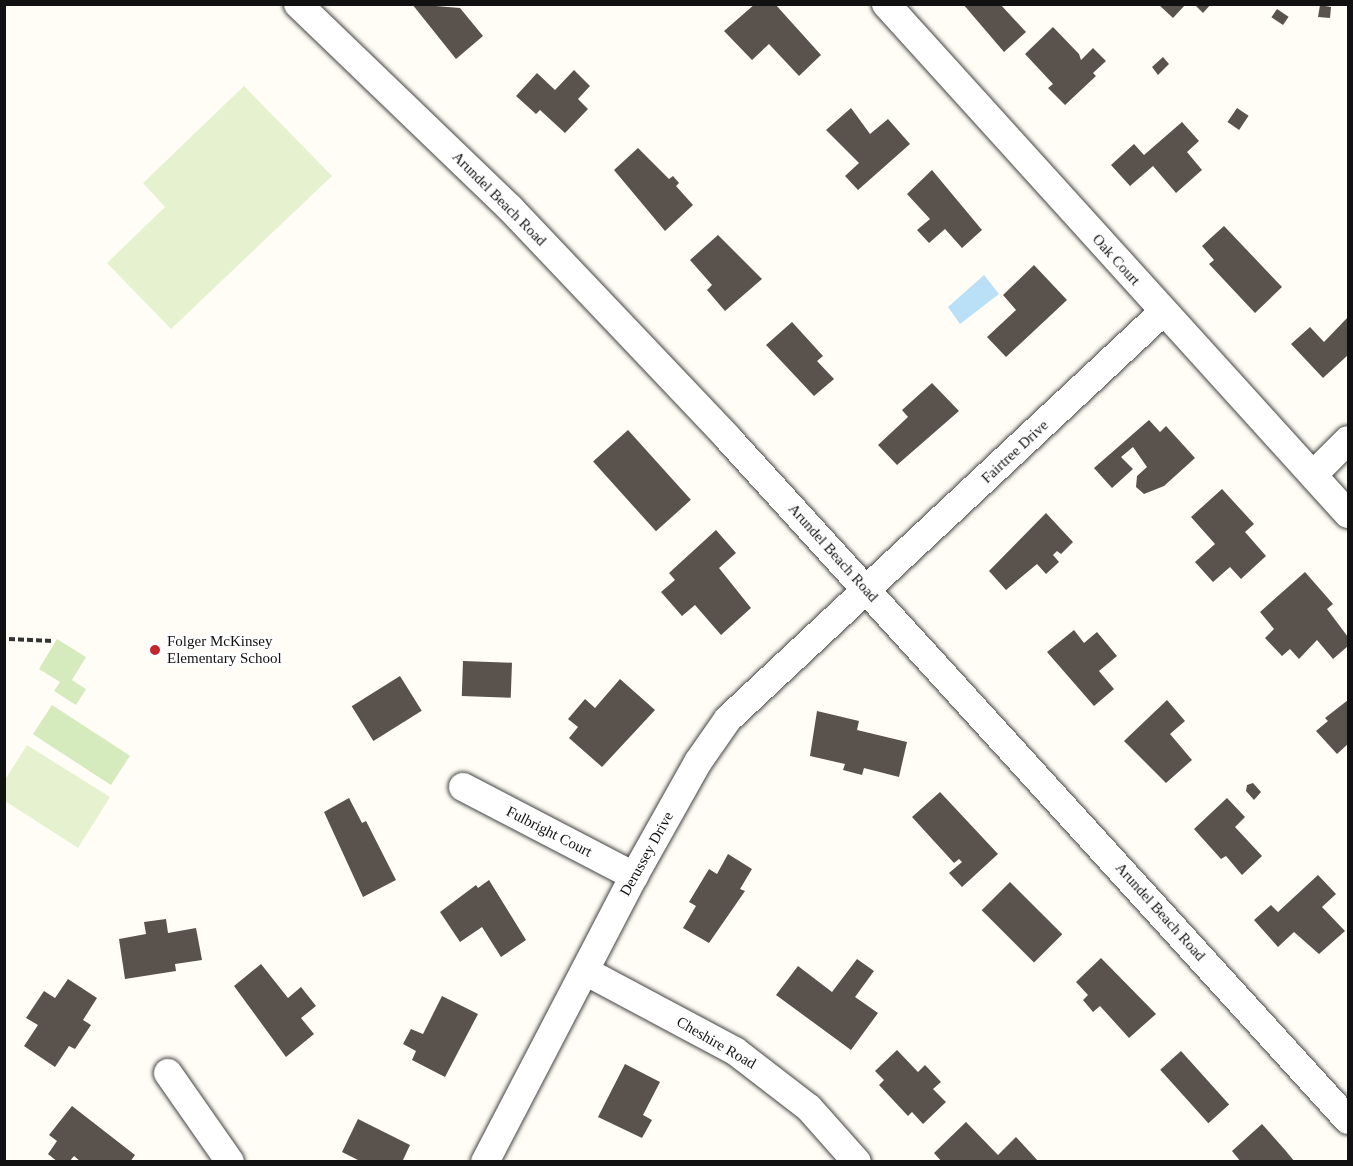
<!DOCTYPE html>
<style>
body{margin:0}
#map{position:relative;width:1353px;height:1166px;overflow:hidden;background:#fffdf5;font-family:"Times New Roman",serif}
div>[style]{position:absolute}
.green>*{inset:0;background:#d5ebbd;transform-origin:0 0}
.pitch>*{inset:0;background:#e6f2cf}
.water>*{inset:0;background:#b9e0f7}
.building>*{inset:0;background:#5a524d;transform-origin:0 0}
.path>*{height:4px;margin-top:-2px;transform-origin:0;background:repeating-linear-gradient(90deg,#333 0 6px,transparent 0 9px)}
.roads{filter:drop-shadow(0 0 2px #444) drop-shadow(0 0 2px #444)}
.minor>*{height:28px;margin:-14px;padding:0 14px;transform-origin:14px;border-radius:14px;background:#fff}
.dots>*{width:16px;height:16px;translate:-50% -50%;box-sizing:border-box;border:3px solid #fff;border-radius:50%}
span{translate:-50% -50%;white-space:nowrap;text-align:center;line-height:1.15;-webkit-text-stroke:6px #fff;paint-order:stroke}
.street-label{font-size:15px;color:#111}
.poi-label{font-size:15px;color:#111}
.left{translate:0 -50%;text-align:left}
.frame{position:absolute;inset:0;border:6px solid #111;pointer-events:none}
</style>
<div id="map">
<div class="green">
<div style="clip-path:polygon(57px 639px,86px 657px,72px 680px,86px 689px,76px 705px,54px 691px,60px 682px,39px 669px)"></div>
<div style="left:52px;top:705px;width:93px;height:35px;rotate:33deg"></div>
</div>
<div class="pitch">
<div style="clip-path:polygon(244px 86px,332px 176px,171px 329px,107px 263px,165px 207px,143px 183px)"></div>
<div style="clip-path:polygon(27px 745px,110px 797px,78px 848px,5px 801px,5px 780px)"></div>
</div>
<div class="water">
<div style="clip-path:polygon(984px 275px,999px 294px,960px 324px,948px 307px)"></div>
</div>
<div class="building">
<div style="clip-path:polygon(412px 4px,460px 8px,483px 36px,456px 59px)"></div>
<div style="clip-path:polygon(755px 4px,775px 4px,821px 55px,799px 76px,769px 44px,752px 60px,724px 31px)"></div>
<div style="clip-path:polygon(963px 4px,1000px 4px,1026px 32px,1004px 52px)"></div>
<div style="clip-path:polygon(1158px 4px,1186px 4px,1173px 18px)"></div>
<div style="clip-path:polygon(1194px 4px,1211px 4px,1203px 13px)"></div>
<div style="clip-path:polygon(1320px 5px,1331px 7px,1330px 18px,1318px 17px)"></div>
<div style="left:1277px;top:9px;width:14px;height:10px;rotate:34deg"></div>
<div style="clip-path:polygon(1053px 27px,1079px 54px,1081px 60px,1093px 48px,1106px 61px,1093px 73px,1096px 76px,1065px 105px,1048px 88px,1053px 84px,1025px 54px)"></div>
<div style="clip-path:polygon(1163px 57px,1169px 64px,1158px 75px,1152px 67px)"></div>
<div style="clip-path:polygon(574px 70px,590px 86px,578px 99px,588px 109px,565px 133px,540px 110px,536px 114px,516px 96px,537px 73px,555px 90px)"></div>
<div style="clip-path:polygon(851px 108px,870px 134px,888px 119px,910px 144px,858px 190px,845px 176px,859px 163px,826px 130px)"></div>
<div style="left:1237px;top:108px;width:14px;height:17px;rotate:34deg"></div>
<div style="clip-path:polygon(1182px 122px,1199px 141px,1187px 152px,1202px 170px,1176px 193px,1153px 166px,1130px 186px,1111px 165px,1134px 144px,1144px 155px)"></div>
<div style="clip-path:polygon(638px 148px,669px 179px,673px 176px,679px 183px,676px 186px,693px 205px,665px 231px,614px 170px)"></div>
<div style="clip-path:polygon(932px 170px,982px 230px,962px 248px,945px 229px,929px 243px,917px 230px,930px 219px,907px 194px)"></div>
<div style="clip-path:polygon(1224px 226px,1282px 287px,1255px 313px,1209px 264px,1214px 260px,1202px 246px)"></div>
<div style="clip-path:polygon(718px 235px,762px 279px,725px 311px,707px 290px,712px 285px,690px 260px)"></div>
<div style="clip-path:polygon(1034px 265px,1067px 300px,1006px 357px,987px 337px,1016px 310px,1003px 295px)"></div>
<div style="clip-path:polygon(1348px 317px,1348px 355px,1323px 378px,1291px 344px,1310px 327px,1324px 342px)"></div>
<div style="clip-path:polygon(792px 322px,823px 356px,817px 361px,834px 379px,814px 396px,766px 345px)"></div>
<div style="clip-path:polygon(932px 383px,959px 411px,897px 465px,878px 445px,908px 417px,902px 410px)"></div>
<div style="clip-path:polygon(1149px 420px,1160px 432px,1166px 426px,1195px 458px,1164px 486px,1144px 494px,1136px 487px,1137px 476px,1147px 467px,1133px 447px,1121px 457px,1133px 469px,1112px 488px,1094px 468px)"></div>
<div style="left:628px;top:430px;width:94px;height:47px;rotate:48deg"></div>
<div style="clip-path:polygon(1222px 489px,1254px 524px,1245px 532px,1266px 556px,1241px 579px,1230px 567px,1213px 582px,1195px 562px,1215px 544px,1191px 517px)"></div>
<div style="clip-path:polygon(1046px 513px,1073px 542px,1061px 554px,1057px 551px,1053px 555px,1059px 562px,1046px 574px,1037px 564px,1006px 590px,989px 571px)"></div>
<div style="clip-path:polygon(716px 530px,736px 553px,719px 568px,751px 608px,721px 635px,695px 605px,682px 616px,661px 592px,675px 580px,669px 573px)"></div>
<div style="clip-path:polygon(1305px 572px,1333px 604px,1327px 609px,1348px 637px,1348px 646px,1333px 659px,1317px 640px,1299px 659px,1290px 649px,1282px 656px,1265px 638px,1274px 629px,1260px 612px)"></div>
<div style="clip-path:polygon(1074px 630px,1084px 643px,1097px 632px,1117px 656px,1099px 671px,1114px 689px,1094px 706px,1047px 652px)"></div>
<div style="left:463px;top:661px;width:49px;height:35px;rotate:2deg"></div>
<div style="left:400px;top:676px;width:41px;height:57px;rotate:58deg"></div>
<div style="clip-path:polygon(620px 679px,655px 710px,602px 767px,569px 738px,578px 727px,568px 719px,585px 699px,595px 708px)"></div>
<div style="clip-path:polygon(1167px 700px,1185px 721px,1170px 734px,1192px 760px,1166px 783px,1124px 741px)"></div>
<div style="clip-path:polygon(1348px 700px,1348px 744px,1337px 754px,1316px 731px,1328px 721px,1325px 718px)"></div>
<div style="clip-path:polygon(817px 711px,859px 721px,857px 730px,907px 742px,899px 777px,864px 768px,862px 775px,843px 770px,845px 764px,810px 756px)"></div>
<div style="clip-path:polygon(1253px 783px,1261px 792px,1254px 800px,1246px 791px,1247px 785px)"></div>
<div style="clip-path:polygon(940px 792px,998px 854px,962px 887px,949px 873px,962px 862px,959px 859px,954px 863px,912px 817px)"></div>
<div style="clip-path:polygon(349px 798px,362px 823px,366px 821px,396px 880px,363px 897px,324px 812px)"></div>
<div style="clip-path:polygon(1227px 798px,1245px 817px,1235px 827px,1262px 856px,1242px 875px,1226px 856px,1221px 859px,1194px 829px)"></div>
<div style="clip-path:polygon(728px 854px,752px 869px,740px 889px,745px 891px,709px 943px,683px 928px,696px 906px,689px 902px,709px 869px,717px 874px)"></div>
<div style="clip-path:polygon(1318px 875px,1336px 894px,1322px 907px,1345px 931px,1319px 954px,1294px 932px,1278px 947px,1254px 920px,1271px 905px,1278px 912px)"></div>
<div style="clip-path:polygon(489px 880px,526px 940px,501px 957px,482px 927px,460px 942px,440px 912px,476px 885px,478px 888px)"></div>
<div style="left:1010px;top:882px;width:74px;height:40px;rotate:45deg"></div>
<div style="clip-path:polygon(166px 919px,168px 933px,196px 928px,202px 960px,175px 964px,176px 971px,125px 979px,119px 939px,146px 934px,144px 922px)"></div>
<div style="clip-path:polygon(1101px 958px,1156px 1014px,1129px 1038px,1100px 1006px,1093px 1012px,1083px 1000px,1088px 995px,1076px 982px)"></div>
<div style="clip-path:polygon(857px 959px,874px 971px,855px 997px,878px 1013px,851px 1050px,776px 995px,798px 966px,832px 992px)"></div>
<div style="clip-path:polygon(261px 964px,288px 998px,301px 987px,316px 1006px,301px 1018px,314px 1034px,286px 1057px,234px 986px)"></div>
<div style="clip-path:polygon(68px 979px,97px 998px,83px 1020px,91px 1025px,75px 1049px,69px 1046px,55px 1067px,24px 1046px,38px 1025px,26px 1018px,44px 991px,55px 998px)"></div>
<div style="clip-path:polygon(442px 996px,478px 1014px,445px 1077px,412px 1060px,416px 1051px,403px 1044px,411px 1029px,423px 1034px)"></div>
<div style="clip-path:polygon(897px 1050px,918px 1072px,925px 1065px,941px 1082px,933px 1089px,946px 1102px,923px 1124px,912px 1112px,908px 1116px,879px 1085px,884px 1080px,875px 1071px)"></div>
<div style="left:1181px;top:1051px;width:72px;height:28px;rotate:48deg"></div>
<div style="clip-path:polygon(625px 1064px,660px 1082px,643px 1115px,652px 1120px,642px 1138px,598px 1117px)"></div>
<div style="clip-path:polygon(72px 1106px,135px 1155px,130px 1162px,81px 1162px,74px 1156px,69px 1162px,58px 1162px,48px 1154px,57px 1141px,49px 1135px)"></div>
<div style="clip-path:polygon(358px 1119px,410px 1145px,402px 1162px,362px 1162px,342px 1152px)"></div>
<div style="clip-path:polygon(966px 1122px,998px 1155px,1016px 1137px,1039px 1162px,942px 1162px,934px 1153px)"></div>
<div style="clip-path:polygon(1262px 1124px,1285px 1150px,1295px 1162px,1241px 1162px,1232px 1151px)"></div>
</div>
<div class="path">
<div style="left:9px;top:639px;width:44px;rotate:2.6deg"></div>
</div>
<div class="roads">
<div class="minor">
<div style="left:298px;top:4px;width:294px;rotate:43.9deg"></div>
<div style="left:510px;top:208px;width:315px;rotate:46.5deg"></div>
<div style="left:727px;top:437px;width:923px;rotate:47.72deg"></div>
<div style="left:886px;top:4px;width:688px;rotate:47.83deg"></div>
<div style="left:1313px;top:475px;width:49px;rotate:-45deg"></div>
<div style="left:463px;top:787px;width:193px;rotate:27.5deg"></div>
<div style="left:585px;top:971px;width:170px;rotate:28.1deg"></div>
<div style="left:735px;top:1051px;width:93px;rotate:37.6deg"></div>
<div style="left:809px;top:1108px;width:72px;rotate:48.4deg"></div>
<div style="left:168px;top:1073px;width:108px;rotate:55.1deg"></div>
<div style="left:485px;top:1162px;width:322px;rotate:-62.5deg"></div>
<div style="left:634px;top:876px;width:131px;rotate:-60.7deg"></div>
<div style="left:698px;top:762px;width:52px;rotate:-55.1deg"></div>
<div style="left:728px;top:719px;width:596px;rotate:-43.1deg"></div>
</div>
</div>
<div class="dots">
<div style="left:155px;top:650px;background:#c4262e"></div>
</div>
<div class="street-label">
<span style="left:499px;top:199px;rotate:45deg">Arundel Beach Road</span>
<span style="left:1116px;top:260px;rotate:48deg">Oak Court</span>
<span style="left:1015px;top:452px;rotate:-43deg">Fairtree Drive</span>
<span style="left:833px;top:553px;rotate:48deg">Arundel Beach Road</span>
<span style="left:549px;top:832px;rotate:27deg">Fulbright Court</span>
<span style="left:647px;top:854px;rotate:-61deg">Derussey Drive</span>
<span style="left:1160px;top:912px;rotate:48deg">Arundel Beach Road</span>
<span style="left:716px;top:1043px;rotate:30deg">Cheshire Road</span>
</div>
<div class="poi-label">
<span class="left" style="left:167px;top:650px">Folger McKinsey<br>Elementary School</span>
</div>
<div class="frame"></div>
</div>
